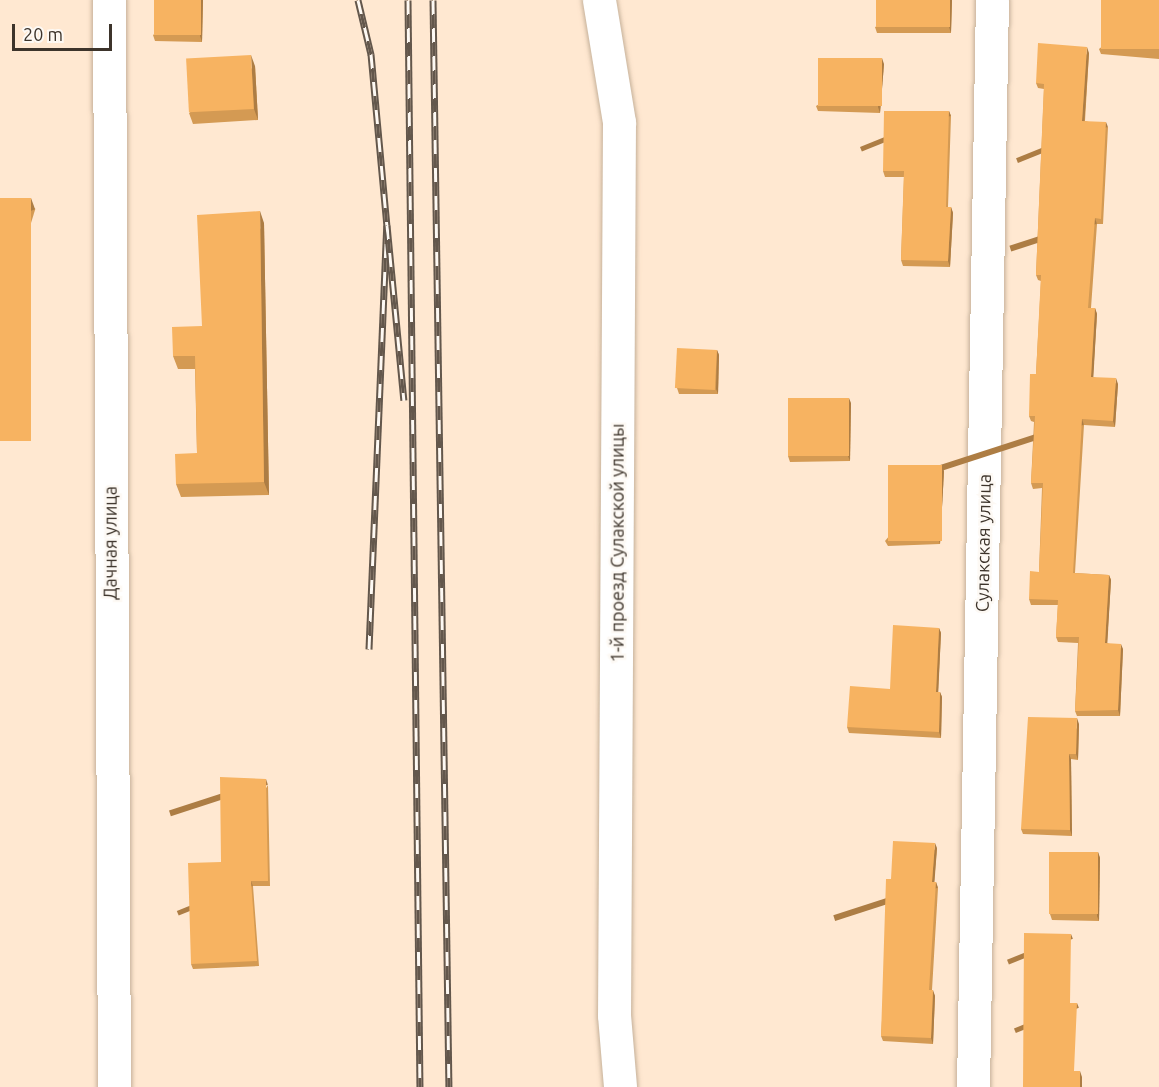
<!DOCTYPE html>
<meta charset="utf-8">
<style>
body{margin:0}
#map{position:relative;width:1159px;height:1087px;overflow:hidden;background:#ffe8d1;font-family:Ubuntu,sans-serif}
div>[style]{position:absolute}
.roads{filter:drop-shadow(0 0 2px #c6b19a) drop-shadow(0 0 2px #c6b19a)}
.minor>*{height:33px;margin:-16.5px;padding:0 16.5px;transform-origin:16.5px;border-radius:16.5px;background:#fff}
.rail>*{height:7px;margin-top:-3.5px;transform-origin:0;background:repeating-linear-gradient(90deg,#fdf9f4 0 14px,#63574c 0 28px);box-sizing:border-box;border-block:2px solid #63574c}
.wall>*{inset:0;background:#d49a53;transform-origin:0 0}
.shaded-wall>*{inset:0;background:#ad7d44;transform-origin:0 0}
.building>*{inset:0;background:#f7b361;transform-origin:0 0}
span{translate:-50% -50%;white-space:nowrap;text-align:center;line-height:1.15;-webkit-text-stroke:5px #fdf9f4;paint-order:stroke}
.street-label{font-size:18px;color:#3d342b}
.scale{position:absolute;left:12px;top:24px;width:100px;height:27px;box-sizing:border-box;border:3px solid #3d342b;border-top:0;padding-left:8px;font-size:18px;line-height:21px;white-space:nowrap;color:#3d342b;-webkit-text-stroke:4px #fdf9f4;paint-order:stroke}
</style>
<div id="map">
<div class="roads">
<div class="minor">
<div style="left:109px;top:0;width:1087px;rotate:89.74deg"></div>
<div style="left:599px;top:0;width:124px;rotate:80.7deg"></div>
<div style="left:619px;top:122px;width:893px;rotate:90.32deg"></div>
<div style="left:614px;top:1015px;width:72px;rotate:85.2deg"></div>
<div style="left:973px;top:1087px;width:1087px;rotate:-89deg"></div>
</div>
</div>
<div class="rail">
<div style="left:358px;top:0;width:56px;rotate:76.5deg"></div>
<div style="left:371px;top:54px;width:172px;rotate:84.7deg"></div>
<div style="left:408px;top:0;width:1087px;rotate:89.37deg"></div>
<div style="left:433px;top:0;width:1087px;rotate:89.16deg"></div>
<div style="left:369px;top:649px;width:424px;rotate:-87.6deg"></div>
<div style="left:387px;top:225px;width:176px;rotate:84.5deg"></div>
</div>
<div class="wall">
<div style="clip-path:polygon(203px 0,202px 42px,155px 41px,153px 35px)"></div>
<div style="clip-path:polygon(952px 0,951px 33px,877px 33px,875px 27px)"></div>
<div style="clip-path:polygon(1159px 0,1159px 59px,1101px 54px,1099px 49px)"></div>
<div style="clip-path:polygon(1089px 53px,1085px 121px,1108px 127px,1103px 224px,1097px 224px,1091px 308px,1095px 308px,1097px 314px,1093px 377px,1118px 384px,1115px 427px,1084px 425px,1075px 573px,1109px 575px,1111px 580px,1107px 643px,1123px 649px,1120px 716px,1077px 716px,1075px 711px,1078px 643px,1058px 642px,1056px 637px,1058px 605px,1031px 605px,1029px 599px,1039px 572px,1042px 488px,1033px 489px,1031px 483px,1034px 422px,1031px 421px,1029px 416px,1036px 374px,1041px 281px,1038px 280px,1036px 275px,1044px 89px,1038px 88px,1036px 83px)"></div>
<div style="clip-path:polygon(884px 64px,880px 113px,818px 111px,816px 106px)"></div>
<div style="clip-path:polygon(255px 66px,258px 120px,193px 124px,189px 113px)"></div>
<div style="clip-path:polygon(949px 111px,951px 116px,948px 207px,951px 207px,953px 213px,950px 267px,903px 266px,901px 260px,904px 177px,885px 177px,883px 171px)"></div>
<div style="left:0;top:198px;width:37px;height:254px;rotate:17deg"></div>
<div style="clip-path:polygon(264px 223px,269px 495px,181px 497px,176px 484px,197px 453px,195px 369px,178px 369px,173px 356px,202px 326px)"></div>
<div style="clip-path:polygon(717px 350px,719px 355px,718px 394px,679px 394px,677px 388px)"></div>
<div style="clip-path:polygon(851px 403px,850px 461px,790px 462px,788px 456px)"></div>
<div style="clip-path:polygon(944px 471px,940px 544px,888px 546px,885px 541px)"></div>
<div style="clip-path:polygon(939px 628px,941px 633px,938px 692px,940px 692px,942px 697px,941px 738px,849px 733px,847px 727px,890px 689px)"></div>
<div style="clip-path:polygon(1079px 724px,1078px 760px,1071px 759px,1072px 836px,1023px 834px,1021px 829px)"></div>
<div style="clip-path:polygon(268px 785px,270px 886px,253px 886px,259px 966px,193px 969px,191px 964px,221px 862px)"></div>
<div style="clip-path:polygon(937px 848px,934px 882px,936px 882px,938px 888px,932px 990px,935px 996px,933px 1044px,883px 1041px,881px 1036px,891px 879px)"></div>
<div style="clip-path:polygon(1098px 852px,1100px 858px,1099px 921px,1052px 920px,1050px 914px)"></div>
</div>
<div class="shaded-wall">
<div style="clip-path:polygon(201px 0,203px 0,202px 42px,200px 36px)"></div>
<div style="clip-path:polygon(950px 0,952px 0,951px 33px,949px 27px)"></div>
<div style="clip-path:polygon(1087px 47px,1089px 53px,1084px 127px,1082px 121px)"></div>
<div style="clip-path:polygon(251px 55px,255px 66px,258px 120px,254px 109px)"></div>
<div style="clip-path:polygon(882px 58px,884px 64px,880px 113px,878px 107px)"></div>
<div style="left:949px;top:111px;width:5px;height:96px;rotate:68deg"></div>
<div style="left:1106px;top:122px;width:5px;height:97px;rotate:68deg"></div>
<div style="left:31px;top:198px;width:12px;height:244px;rotate:70deg"></div>
<div style="clip-path:polygon(951px 207px,953px 213px,950px 267px,948px 261px)"></div>
<div style="clip-path:polygon(260px 211px,264px 223px,269px 495px,264px 482px)"></div>
<div style="left:1095px;top:218px;width:6px;height:90px;rotate:72deg"></div>
<div style="clip-path:polygon(1095px 308px,1097px 314px,1093px 383px,1091px 377px)"></div>
<div style="clip-path:polygon(717px 350px,719px 355px,718px 394px,716px 389px)"></div>
<div style="clip-path:polygon(1116px 378px,1118px 384px,1115px 427px,1113px 421px)"></div>
<div style="clip-path:polygon(849px 398px,851px 403px,850px 461px,848px 456px)"></div>
<div style="left:1082px;top:419px;width:6px;height:154px;rotate:72deg"></div>
<div style="clip-path:polygon(942px 465px,944px 471px,940px 544px,938px 538px)"></div>
<div style="clip-path:polygon(1109px 575px,1111px 580px,1107px 649px,1105px 643px)"></div>
<div style="clip-path:polygon(939px 628px,941px 633px,938px 697px,936px 692px)"></div>
<div style="clip-path:polygon(1121px 644px,1123px 649px,1120px 716px,1118px 710px)"></div>
<div style="clip-path:polygon(940px 692px,942px 697px,941px 738px,939px 732px)"></div>
<div style="clip-path:polygon(1077px 718px,1079px 724px,1078px 760px,1076px 754px)"></div>
<div style="clip-path:polygon(1069px 754px,1071px 759px,1072px 836px,1070px 830px)"></div>
<div style="left:266px;top:779px;width:6px;height:102px;rotate:72deg"></div>
<div style="clip-path:polygon(935px 843px,937px 848px,934px 888px,932px 882px)"></div>
<div style="clip-path:polygon(1098px 852px,1100px 858px,1099px 921px,1097px 916px)"></div>
<div style="left:251px;top:881px;width:5px;height:80px;rotate:68deg"></div>
<div style="left:936px;top:882px;width:6px;height:108px;rotate:72deg"></div>
<div style="left:1071px;top:934px;width:5px;height:69px;rotate:68deg"></div>
<div style="clip-path:polygon(933px 990px,935px 996px,933px 1044px,931px 1038px)"></div>
<div style="left:1077px;top:1003px;width:5px;height:68px;rotate:68deg"></div>
<div style="clip-path:polygon(1080px 1071px,1082px 1077px,1082px 1087px,1080px 1087px)"></div>
</div>
<div class="building">
<div style="left:154px;top:0;width:47px;height:35px"></div>
<div style="left:876px;top:0;width:74px;height:27px"></div>
<div style="left:1101px;top:0;width:58px;height:49px"></div>
<div style="clip-path:polygon(1038px 43px,1087px 47px,1082px 121px,1106px 122px,1101px 219px,1095px 218px,1088px 308px,1095px 308px,1091px 377px,1116px 378px,1113px 421px,1082px 419px,1073px 573px,1109px 575px,1105px 643px,1121px 644px,1118px 710px,1075px 711px,1079px 637px,1056px 637px,1058px 600px,1029px 599px,1030px 571px,1039px 572px,1043px 483px,1031px 483px,1035px 416px,1029px 416px,1030px 374px,1036px 374px,1041px 275px,1036px 275px,1044px 84px,1036px 83px)"></div>
<div style="left:251px;top:55px;width:54px;height:65px;rotate:87deg"></div>
<div style="left:818px;top:58px;width:64px;height:48px"></div>
<div style="clip-path:polygon(884px 111px,949px 111px,946px 207px,951px 207px,948px 261px,901px 260px,904px 171px,883px 171px)"></div>
<div style="left:0;top:198px;width:31px;height:243px"></div>
<div style="clip-path:polygon(260px 211px,264px 482px,176px 484px,175px 454px,197px 453px,195px 356px,173px 356px,172px 327px,202px 326px,197px 215px)"></div>
<div style="left:677px;top:348px;width:40px;height:40px;rotate:3deg"></div>
<div style="left:788px;top:398px;width:61px;height:58px"></div>
<div style="left:888px;top:465px;width:54px;height:76px"></div>
<div style="clip-path:polygon(893px 625px,939px 628px,936px 692px,940px 692px,939px 732px,847px 727px,850px 686px,890px 689px)"></div>
<div style="clip-path:polygon(1028px 717px,1077px 718px,1076px 754px,1069px 754px,1070px 830px,1021px 829px)"></div>
<div style="clip-path:polygon(220px 777px,266px 779px,268px 881px,251px 881px,257px 961px,191px 964px,188px 863px,221px 862px)"></div>
<div style="clip-path:polygon(893px 841px,935px 843px,932px 882px,936px 882px,929px 990px,933px 990px,931px 1038px,881px 1036px,886px 879px,891px 879px)"></div>
<div style="left:1049px;top:852px;width:49px;height:62px"></div>
<div style="clip-path:polygon(1024px 933px,1071px 934px,1070px 1003px,1077px 1003px,1074px 1071px,1080px 1071px,1080px 1087px,1023px 1087px)"></div>
</div>
<div class="street-label">
<span style="left:110px;top:543px;rotate:-90deg">Дачная улица</span>
<span style="left:617px;top:543px;rotate:-90deg">1-й проезд Сулакской улицы</span>
<span style="left:983px;top:543px;rotate:-89deg">Сулакская улица</span>
</div>
<div class="scale">20 m</div>
</div>
